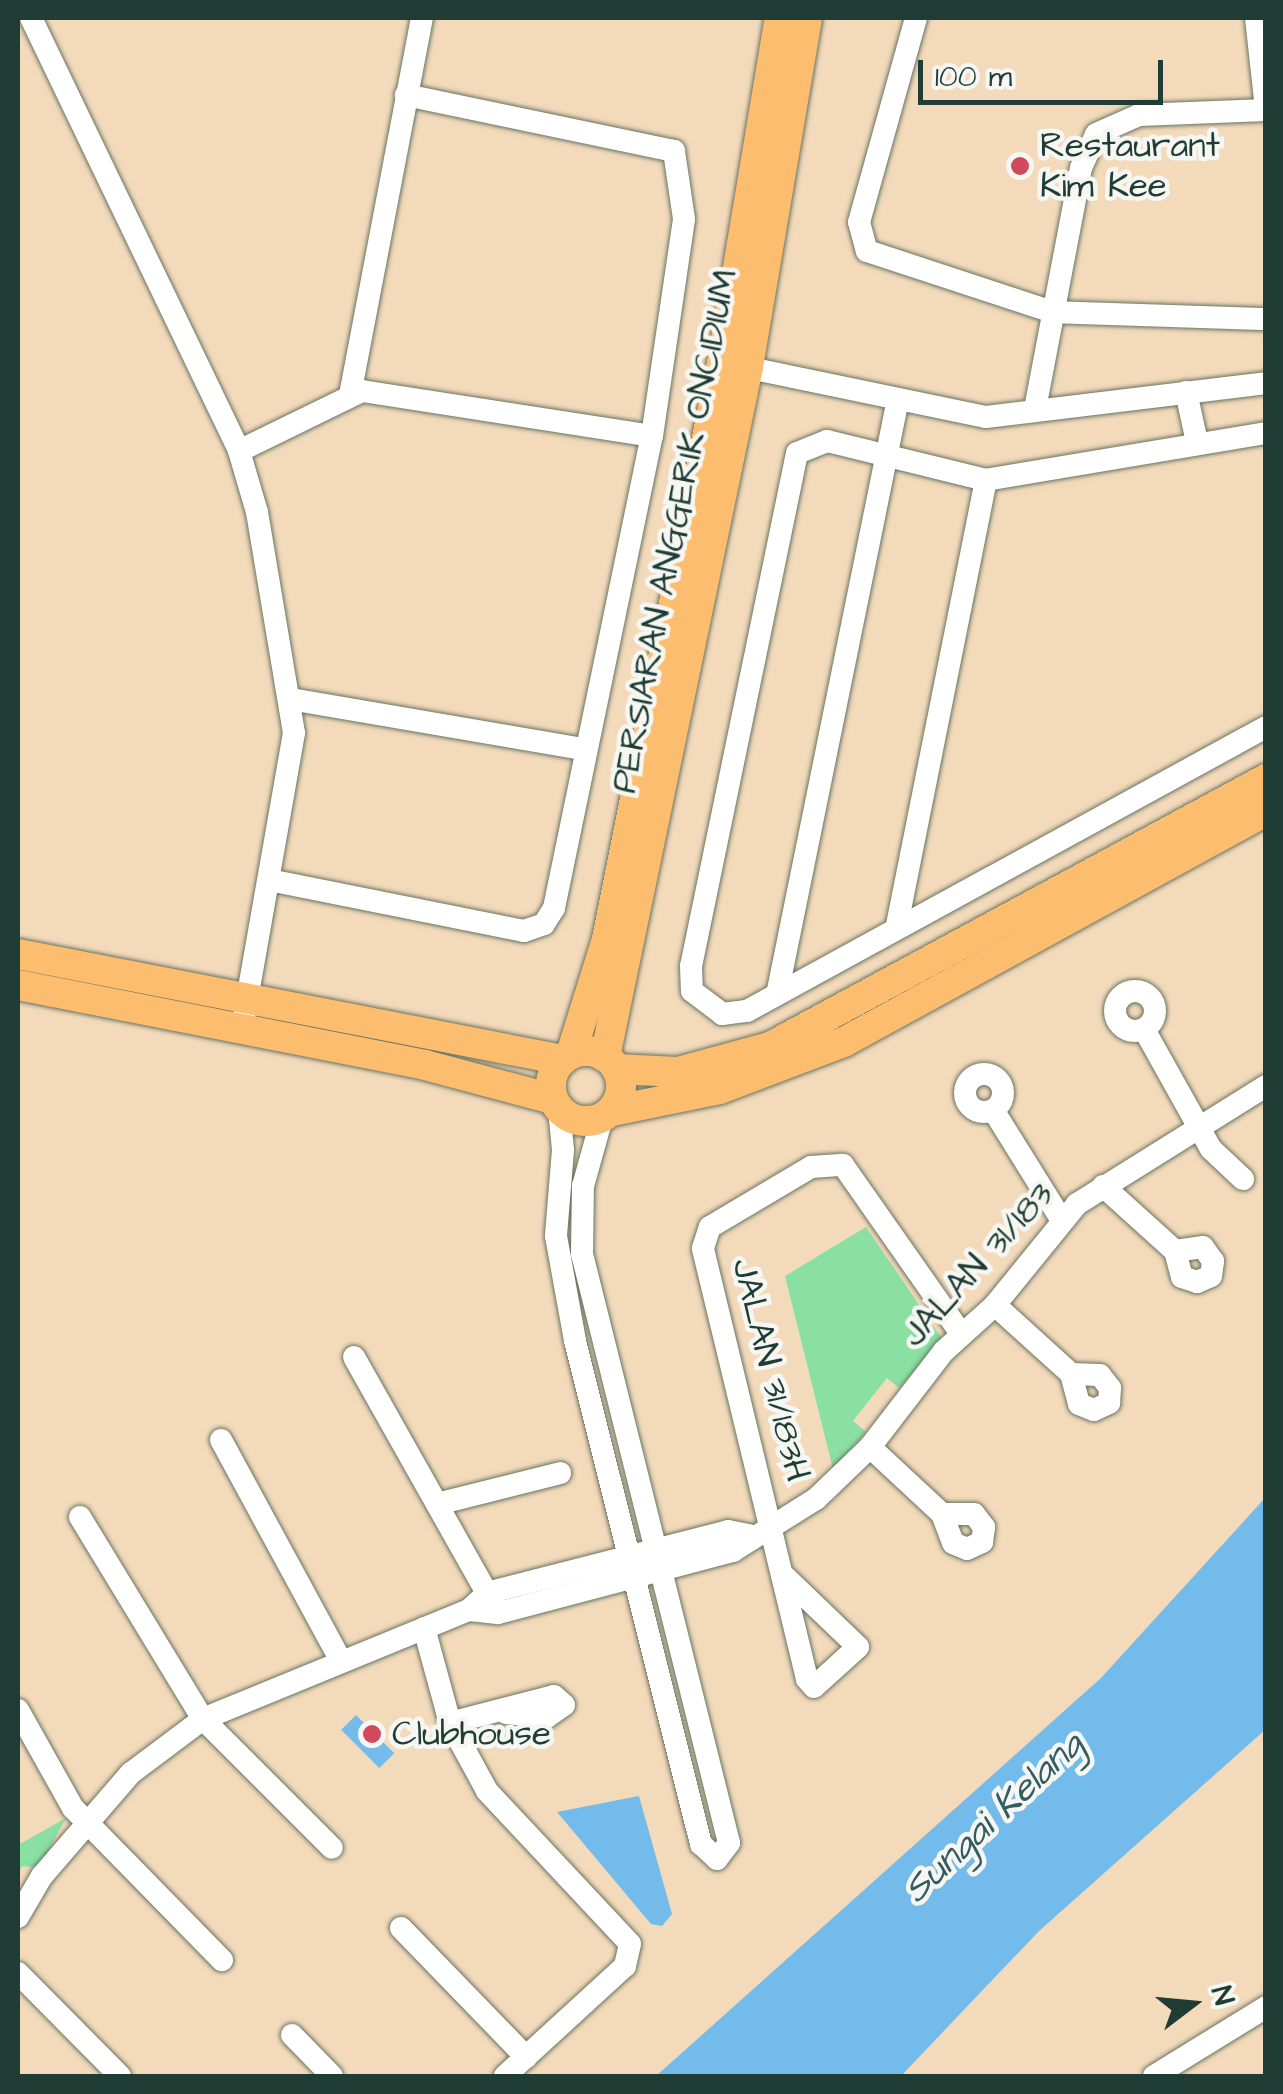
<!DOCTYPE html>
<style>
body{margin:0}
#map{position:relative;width:1283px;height:2094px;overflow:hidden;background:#f3daba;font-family:"Architects Daughter",sans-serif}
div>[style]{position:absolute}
.green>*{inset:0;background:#8ae0a3}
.water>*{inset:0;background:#73bbeb;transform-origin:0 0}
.roads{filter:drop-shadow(0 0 2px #697463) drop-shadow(0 0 2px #697463)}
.minor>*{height:22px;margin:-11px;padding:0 11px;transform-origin:11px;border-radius:11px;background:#fff}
.minor>.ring{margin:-11px;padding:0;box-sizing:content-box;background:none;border:22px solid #fff;border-radius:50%}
.major>*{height:30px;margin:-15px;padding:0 15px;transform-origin:15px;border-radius:15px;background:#fcbd6f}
.major>.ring{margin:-15px;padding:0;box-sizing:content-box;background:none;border:30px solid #fcbd6f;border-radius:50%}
.dots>*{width:28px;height:28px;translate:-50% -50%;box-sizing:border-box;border:5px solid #f6f6f2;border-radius:50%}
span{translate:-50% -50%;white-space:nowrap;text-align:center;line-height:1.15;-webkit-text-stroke:9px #f6f6f2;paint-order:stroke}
.poi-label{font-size:35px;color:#1f3d34}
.left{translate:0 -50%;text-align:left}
.street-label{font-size:35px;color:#1f3d34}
.water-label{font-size:38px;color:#345c62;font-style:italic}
.frame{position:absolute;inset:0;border:20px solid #1f3d34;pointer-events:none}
.north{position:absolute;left:1143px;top:1954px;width:100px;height:100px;-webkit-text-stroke:8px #f6f6f2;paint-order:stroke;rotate:74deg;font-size:28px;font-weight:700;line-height:40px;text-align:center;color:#1f3d34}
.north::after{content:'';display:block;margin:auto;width:35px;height:45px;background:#1f3d34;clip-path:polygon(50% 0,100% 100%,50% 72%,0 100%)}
.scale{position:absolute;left:918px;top:60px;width:245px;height:45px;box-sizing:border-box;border:5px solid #1f3d34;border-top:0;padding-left:12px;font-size:30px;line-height:35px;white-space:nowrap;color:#1f3d34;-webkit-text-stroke:8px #f6f6f2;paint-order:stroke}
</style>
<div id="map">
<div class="green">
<div style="clip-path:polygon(866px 1227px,943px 1340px,899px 1388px,887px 1378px,853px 1421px,866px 1432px,833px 1469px,785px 1276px)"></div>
<div style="clip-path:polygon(66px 1818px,39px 1868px,22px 1866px,18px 1874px,18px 1845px)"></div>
</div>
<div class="water">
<div style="clip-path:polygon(1265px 1498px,1265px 1730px,1039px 1931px,901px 2076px,656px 2076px,1101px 1678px)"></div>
<div style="left:356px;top:1715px;width:54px;height:21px;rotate:45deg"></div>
<div style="clip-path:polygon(639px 1796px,672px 1914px,662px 1926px,651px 1924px,557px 1812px)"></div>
</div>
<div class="roads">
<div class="minor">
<div style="left:31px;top:18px;width:480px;rotate:64.3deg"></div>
<div style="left:239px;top:451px;width:64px;rotate:73.6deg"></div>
<div style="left:257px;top:512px;width:224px;rotate:80.5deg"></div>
<div style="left:294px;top:733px;width:300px;rotate:100deg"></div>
<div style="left:916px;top:18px;width:212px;rotate:105.6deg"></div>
<div style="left:859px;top:222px;width:30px;rotate:75deg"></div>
<div style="left:867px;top:251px;width:196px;rotate:18.2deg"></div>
<div style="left:1053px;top:312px;width:213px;rotate:1.9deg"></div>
<div style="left:1256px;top:18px;width:91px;rotate:83.7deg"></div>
<div style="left:735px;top:365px;width:256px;rotate:11.7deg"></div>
<div style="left:986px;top:417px;width:282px;rotate:-6.9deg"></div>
<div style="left:1186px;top:392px;width:51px;rotate:77.6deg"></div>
<div style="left:350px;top:395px;width:384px;rotate:-79.2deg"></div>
<div style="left:1035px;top:409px;width:245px;rotate:-79.2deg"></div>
<div style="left:1081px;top:168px;width:37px;rotate:-66deg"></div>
<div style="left:1096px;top:134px;width:47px;rotate:-23.8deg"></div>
<div style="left:1139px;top:115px;width:127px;rotate:-2.3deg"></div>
<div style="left:1266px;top:433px;width:284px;rotate:170.5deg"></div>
<div style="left:986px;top:480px;width:164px;rotate:-166.2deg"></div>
<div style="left:827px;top:441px;width:32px;rotate:158deg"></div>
<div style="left:797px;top:453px;width:524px;rotate:101.67deg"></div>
<div style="left:691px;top:966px;width:25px;rotate:88deg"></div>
<div style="left:692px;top:991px;width:38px;rotate:37deg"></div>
<div style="left:722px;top:1014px;width:25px;rotate:-7deg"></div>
<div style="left:747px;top:1011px;width:592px;rotate:-28.69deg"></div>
<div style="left:239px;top:451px;width:137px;rotate:-26deg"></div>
<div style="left:362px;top:391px;width:293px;rotate:8.8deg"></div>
<div style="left:290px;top:699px;width:297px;rotate:9.7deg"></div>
<div style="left:269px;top:880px;width:260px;rotate:11.3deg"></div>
<div style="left:524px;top:931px;width:21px;rotate:-19deg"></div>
<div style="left:544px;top:924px;width:19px;rotate:-58deg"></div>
<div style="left:554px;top:908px;width:482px;rotate:-78.3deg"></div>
<div style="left:652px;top:436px;width:219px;rotate:-81.6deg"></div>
<div style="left:684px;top:219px;width:69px;rotate:-98.4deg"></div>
<div style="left:674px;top:151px;width:274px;rotate:-168.2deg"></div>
<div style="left:897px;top:925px;width:454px;rotate:-78.7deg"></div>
<div style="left:778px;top:990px;width:603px;rotate:-78.52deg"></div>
<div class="ring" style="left:1115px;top:991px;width:18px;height:18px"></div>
<div style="left:1145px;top:1031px;width:135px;rotate:60.8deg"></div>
<div style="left:1211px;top:1149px;width:44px;rotate:43.2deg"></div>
<div class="ring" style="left:965px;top:1074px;width:16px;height:16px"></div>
<div style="left:559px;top:1109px;width:41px;rotate:84.4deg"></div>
<div style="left:563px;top:1150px;width:86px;rotate:94.7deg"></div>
<div style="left:556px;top:1236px;width:107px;rotate:79.7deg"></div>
<div style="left:575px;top:1341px;width:519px;rotate:75.94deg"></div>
<div style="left:701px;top:1844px;width:22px;rotate:43deg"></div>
<div style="left:717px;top:1859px;width:20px;rotate:-53deg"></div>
<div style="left:729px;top:1843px;width:607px;rotate:-104.01deg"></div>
<div style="left:582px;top:1254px;width:68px;rotate:-89.2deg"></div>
<div style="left:583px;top:1186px;width:71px;rotate:-74.4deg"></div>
<div style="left:995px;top:1113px;width:125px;rotate:58.1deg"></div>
<div style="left:1103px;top:1186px;width:97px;rotate:42.1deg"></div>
<div style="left:1175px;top:1251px;width:27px;rotate:75deg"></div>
<div style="left:1182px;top:1277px;width:16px;rotate:18deg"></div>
<div style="left:1197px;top:1282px;width:15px;rotate:-23deg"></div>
<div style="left:1211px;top:1276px;width:15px;rotate:-82deg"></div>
<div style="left:1213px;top:1261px;width:17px;rotate:-126deg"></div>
<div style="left:1203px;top:1247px;width:28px;rotate:172deg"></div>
<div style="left:995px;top:1305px;width:103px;rotate:42.2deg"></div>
<div style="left:1071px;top:1374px;width:31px;rotate:75deg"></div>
<div style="left:1079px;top:1404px;width:16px;rotate:22deg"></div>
<div style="left:1094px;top:1410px;width:17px;rotate:-25deg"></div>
<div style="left:1109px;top:1403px;width:15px;rotate:-86deg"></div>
<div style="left:1110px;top:1388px;width:16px;rotate:-128deg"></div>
<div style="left:1100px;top:1375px;width:29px;rotate:-178deg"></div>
<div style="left:354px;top:1357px;width:285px;rotate:60.6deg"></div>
<div style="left:221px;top:1440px;width:249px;rotate:61.5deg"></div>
<div style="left:870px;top:1447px;width:98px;rotate:42.9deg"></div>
<div style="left:942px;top:1514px;width:31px;rotate:69deg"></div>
<div style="left:953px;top:1543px;width:15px;rotate:23deg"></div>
<div style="left:967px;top:1549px;width:17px;rotate:-25deg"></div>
<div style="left:982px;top:1542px;width:15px;rotate:-82deg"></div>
<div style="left:984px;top:1527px;width:16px;rotate:-128deg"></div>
<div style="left:974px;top:1514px;width:32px;rotate:180deg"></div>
<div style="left:437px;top:1504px;width:127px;rotate:-14.1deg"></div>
<div style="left:80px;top:1517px;width:237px;rotate:58.7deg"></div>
<div style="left:203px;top:1719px;width:182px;rotate:45deg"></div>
<div style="left:782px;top:1574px;width:105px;rotate:43.8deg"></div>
<div style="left:858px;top:1647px;width:59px;rotate:137.7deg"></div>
<div style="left:814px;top:1687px;width:11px;rotate:-131deg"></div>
<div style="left:807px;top:1679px;width:443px;rotate:-103.6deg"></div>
<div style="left:703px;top:1248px;width:22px;rotate:-72deg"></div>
<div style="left:710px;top:1227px;width:117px;rotate:-30.7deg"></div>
<div style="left:811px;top:1167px;width:32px;rotate:-4deg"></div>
<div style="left:843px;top:1165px;width:204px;rotate:55deg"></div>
<div style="left:469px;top:1610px;width:29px;rotate:6deg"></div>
<div style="left:498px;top:1613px;width:243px;rotate:-14.8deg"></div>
<div style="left:733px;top:1551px;width:98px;rotate:-32.1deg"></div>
<div style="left:816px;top:1499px;width:75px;rotate:-43.9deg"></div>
<div style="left:870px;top:1447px;width:121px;rotate:-52.4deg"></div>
<div style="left:944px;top:1351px;width:69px;rotate:-42deg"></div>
<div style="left:995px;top:1305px;width:130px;rotate:-50.9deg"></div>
<div style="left:1077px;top:1204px;width:223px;rotate:-32deg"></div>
<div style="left:424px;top:1628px;width:98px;rotate:74.7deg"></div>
<div style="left:450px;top:1723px;width:77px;rotate:61.4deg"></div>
<div style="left:487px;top:1791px;width:209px;rotate:46.9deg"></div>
<div style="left:630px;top:1944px;width:23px;rotate:103deg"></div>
<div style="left:625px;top:1966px;width:163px;rotate:137.5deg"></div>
<div style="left:18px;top:1710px;width:112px;rotate:60.7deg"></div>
<div style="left:73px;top:1808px;width:213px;rotate:45.6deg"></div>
<div style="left:450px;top:1723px;width:107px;rotate:-14.6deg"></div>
<div style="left:554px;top:1696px;width:13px;rotate:42deg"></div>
<div style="left:564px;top:1705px;width:21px;rotate:145deg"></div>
<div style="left:547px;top:1717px;width:41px;rotate:-174.4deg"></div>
<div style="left:18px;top:1917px;width:48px;rotate:-59.7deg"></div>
<div style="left:42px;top:1876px;width:136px;rotate:-49.2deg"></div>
<div style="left:131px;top:1773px;width:90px;rotate:-36.9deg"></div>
<div style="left:203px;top:1719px;width:287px;rotate:-22.3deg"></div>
<div style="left:469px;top:1610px;width:25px;rotate:-43deg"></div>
<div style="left:487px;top:1593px;width:249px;rotate:-14.4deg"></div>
<div style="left:728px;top:1531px;width:21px;rotate:11deg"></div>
<div style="left:401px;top:1928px;width:180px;rotate:45.9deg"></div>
<div style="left:18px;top:1973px;width:145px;rotate:45.3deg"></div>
<div style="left:292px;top:2035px;width:57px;rotate:45.7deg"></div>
<div style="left:1154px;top:2076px;width:132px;rotate:-31.6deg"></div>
</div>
<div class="major">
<div style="left:18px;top:954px;width:555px;rotate:11.01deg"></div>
<div style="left:18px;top:985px;width:415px;rotate:11.1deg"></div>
<div style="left:425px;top:1065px;width:132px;rotate:14.9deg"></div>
<div class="ring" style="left:551px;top:1051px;width:40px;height:40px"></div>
<div style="left:571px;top:1054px;width:121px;rotate:-72.6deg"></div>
<div style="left:607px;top:939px;width:587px;rotate:-78.71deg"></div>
<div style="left:722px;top:363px;width:350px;rotate:-80.5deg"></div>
<div style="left:605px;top:1057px;width:705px;rotate:-78.29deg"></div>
<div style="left:748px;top:367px;width:354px;rotate:-80.4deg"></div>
<div style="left:617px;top:1069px;width:61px;rotate:2.8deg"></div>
<div style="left:678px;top:1072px;width:95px;rotate:-15.2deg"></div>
<div style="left:770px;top:1047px;width:564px;rotate:-28.38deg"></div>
<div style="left:612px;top:1111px;width:110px;rotate:-11.5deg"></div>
<div style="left:720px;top:1089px;width:133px;rotate:-20.8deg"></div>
<div style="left:844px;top:1042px;width:481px;rotate:-28.7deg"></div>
</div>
</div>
<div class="dots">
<div style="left:1020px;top:166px;background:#d1495b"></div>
<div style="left:372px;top:1734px;background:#d1495b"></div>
</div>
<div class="poi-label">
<span class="left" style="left:1040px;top:166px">Restaurant<br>Kim Kee</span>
<span class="left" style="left:392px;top:1734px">Clubhouse</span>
</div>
<div class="street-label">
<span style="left:675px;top:531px;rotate:-79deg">PERSIARAN ANGGERIK ONCIDIUM</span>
<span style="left:978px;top:1265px;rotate:-48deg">JALAN 31/183</span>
<span style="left:770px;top:1370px;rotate:76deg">JALAN 31/183H</span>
</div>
<div class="water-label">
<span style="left:994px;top:1818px;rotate:-43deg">Sungai Kelang</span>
</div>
<div class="frame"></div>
<div class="north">N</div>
<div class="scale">100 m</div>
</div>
